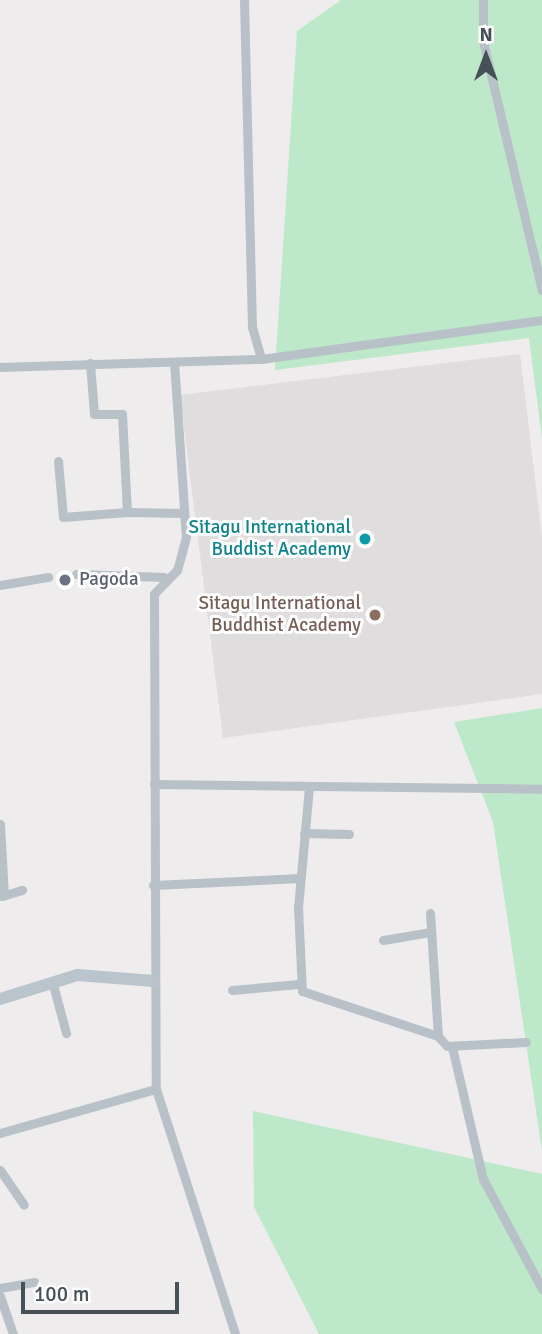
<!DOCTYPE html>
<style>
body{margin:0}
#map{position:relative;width:542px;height:1334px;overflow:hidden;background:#eeecec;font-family:Signika,sans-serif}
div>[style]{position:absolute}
.education>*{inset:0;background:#dfdddd}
.green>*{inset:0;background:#bee8ca}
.street>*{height:9px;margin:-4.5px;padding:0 4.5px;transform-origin:4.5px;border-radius:4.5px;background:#b8c1c7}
.secondary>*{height:12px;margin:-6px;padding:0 6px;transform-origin:6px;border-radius:6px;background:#b9c4cc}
.dots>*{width:19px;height:19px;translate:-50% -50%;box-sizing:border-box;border:4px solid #fff;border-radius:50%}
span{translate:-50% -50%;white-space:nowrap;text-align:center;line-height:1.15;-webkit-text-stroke:6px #fff;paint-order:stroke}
.culture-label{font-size:19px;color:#0d838f}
.right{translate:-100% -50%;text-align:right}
.worship-label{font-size:19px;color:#5b616d}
.left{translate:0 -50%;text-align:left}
.education-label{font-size:19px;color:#785e54}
.north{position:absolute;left:451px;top:21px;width:70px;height:70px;-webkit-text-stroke:5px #fff;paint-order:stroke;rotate:0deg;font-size:19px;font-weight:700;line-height:28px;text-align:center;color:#465057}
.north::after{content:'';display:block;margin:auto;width:24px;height:32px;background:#465057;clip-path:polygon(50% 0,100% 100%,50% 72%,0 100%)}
.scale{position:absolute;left:21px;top:1282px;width:158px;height:32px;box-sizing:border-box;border:4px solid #465057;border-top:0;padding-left:9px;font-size:21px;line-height:24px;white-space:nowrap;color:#465057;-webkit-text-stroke:5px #fff;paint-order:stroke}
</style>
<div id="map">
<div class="education">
<div style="clip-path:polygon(520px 354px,542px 537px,542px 694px,223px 738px,180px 395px)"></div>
</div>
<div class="green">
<div style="clip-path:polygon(341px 0,542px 0,542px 439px,529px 338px,275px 370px,297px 31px)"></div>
<div style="clip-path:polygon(542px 708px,542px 1151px,493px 822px,454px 722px)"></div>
<div style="clip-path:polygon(253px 1111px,542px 1174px,542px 1334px,319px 1334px,254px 1207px)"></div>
</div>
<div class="street">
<div style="left:244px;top:0;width:327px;rotate:88.6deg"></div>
<div style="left:252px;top:327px;width:33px;rotate:74deg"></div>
<div style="left:483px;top:0;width:41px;rotate:90deg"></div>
<div style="left:483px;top:41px;width:256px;rotate:76.7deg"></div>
<div style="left:174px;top:362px;width:175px;rotate:86.1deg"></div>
<div style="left:186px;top:537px;width:34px;rotate:105deg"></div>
<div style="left:177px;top:570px;width:33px;rotate:134deg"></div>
<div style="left:154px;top:594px;width:495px;rotate:89.8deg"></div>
<div style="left:156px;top:1089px;width:257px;rotate:72.1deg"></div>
<div style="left:90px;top:363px;width:51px;rotate:85.5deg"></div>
<div style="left:94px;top:414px;width:28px"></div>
<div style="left:122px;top:414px;width:98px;rotate:87.1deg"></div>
<div style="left:127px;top:512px;width:57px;rotate:1deg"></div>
<div style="left:0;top:367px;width:261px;rotate:-1.8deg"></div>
<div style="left:261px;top:359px;width:284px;rotate:-7.9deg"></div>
<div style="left:58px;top:461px;width:56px;rotate:84.9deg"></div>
<div style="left:63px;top:517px;width:64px;rotate:-4.5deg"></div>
<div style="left:76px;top:574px;width:88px;rotate:2deg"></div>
<div style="left:0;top:585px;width:49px;rotate:-9.5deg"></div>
<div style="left:154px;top:784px;width:388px;rotate:0.7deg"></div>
<div style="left:309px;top:787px;width:121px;rotate:95.2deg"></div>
<div style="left:298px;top:907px;width:84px;rotate:87.3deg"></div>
<div style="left:302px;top:991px;width:143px;rotate:18.3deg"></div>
<div style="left:438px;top:1036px;width:13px;rotate:48deg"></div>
<div style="left:447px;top:1046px;width:79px;rotate:-2.9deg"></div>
<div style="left:0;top:824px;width:71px;rotate:86.8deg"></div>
<div style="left:304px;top:833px;width:45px;rotate:1.3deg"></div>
<div style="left:153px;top:885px;width:147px;rotate:-2.7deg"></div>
<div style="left:2px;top:896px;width:21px;rotate:-17deg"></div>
<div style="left:430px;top:913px;width:123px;rotate:86.3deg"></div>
<div style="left:383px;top:940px;width:49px;rotate:-9.5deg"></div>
<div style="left:52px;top:981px;width:54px;rotate:74.9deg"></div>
<div style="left:232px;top:990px;width:67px;rotate:-5.1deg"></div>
<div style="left:452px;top:1047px;width:136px;rotate:76.8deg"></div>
<div style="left:483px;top:1179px;width:125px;rotate:61.8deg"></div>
<div style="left:0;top:1133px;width:162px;rotate:-15.8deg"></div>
<div style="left:0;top:1170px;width:42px;rotate:55.6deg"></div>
<div style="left:0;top:1288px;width:35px;rotate:-10deg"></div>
<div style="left:0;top:1296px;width:40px;rotate:71.1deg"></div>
</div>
<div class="secondary">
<div style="left:0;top:999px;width:81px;rotate:-17.3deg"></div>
<div style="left:77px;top:975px;width:77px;rotate:4.5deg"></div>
</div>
<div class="dots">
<div style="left:365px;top:539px;background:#0f9aa8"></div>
<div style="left:65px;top:580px;background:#6b7280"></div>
<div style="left:375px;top:615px;background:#8d6e63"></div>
</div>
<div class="culture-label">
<span class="right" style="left:351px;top:539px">Sitagu International<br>Buddist Academy</span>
</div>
<div class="worship-label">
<span class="left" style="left:79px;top:580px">Pagoda</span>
</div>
<div class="education-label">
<span class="right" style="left:361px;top:615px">Sitagu International<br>Buddhist Academy</span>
</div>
<div class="north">N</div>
<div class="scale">100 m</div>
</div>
